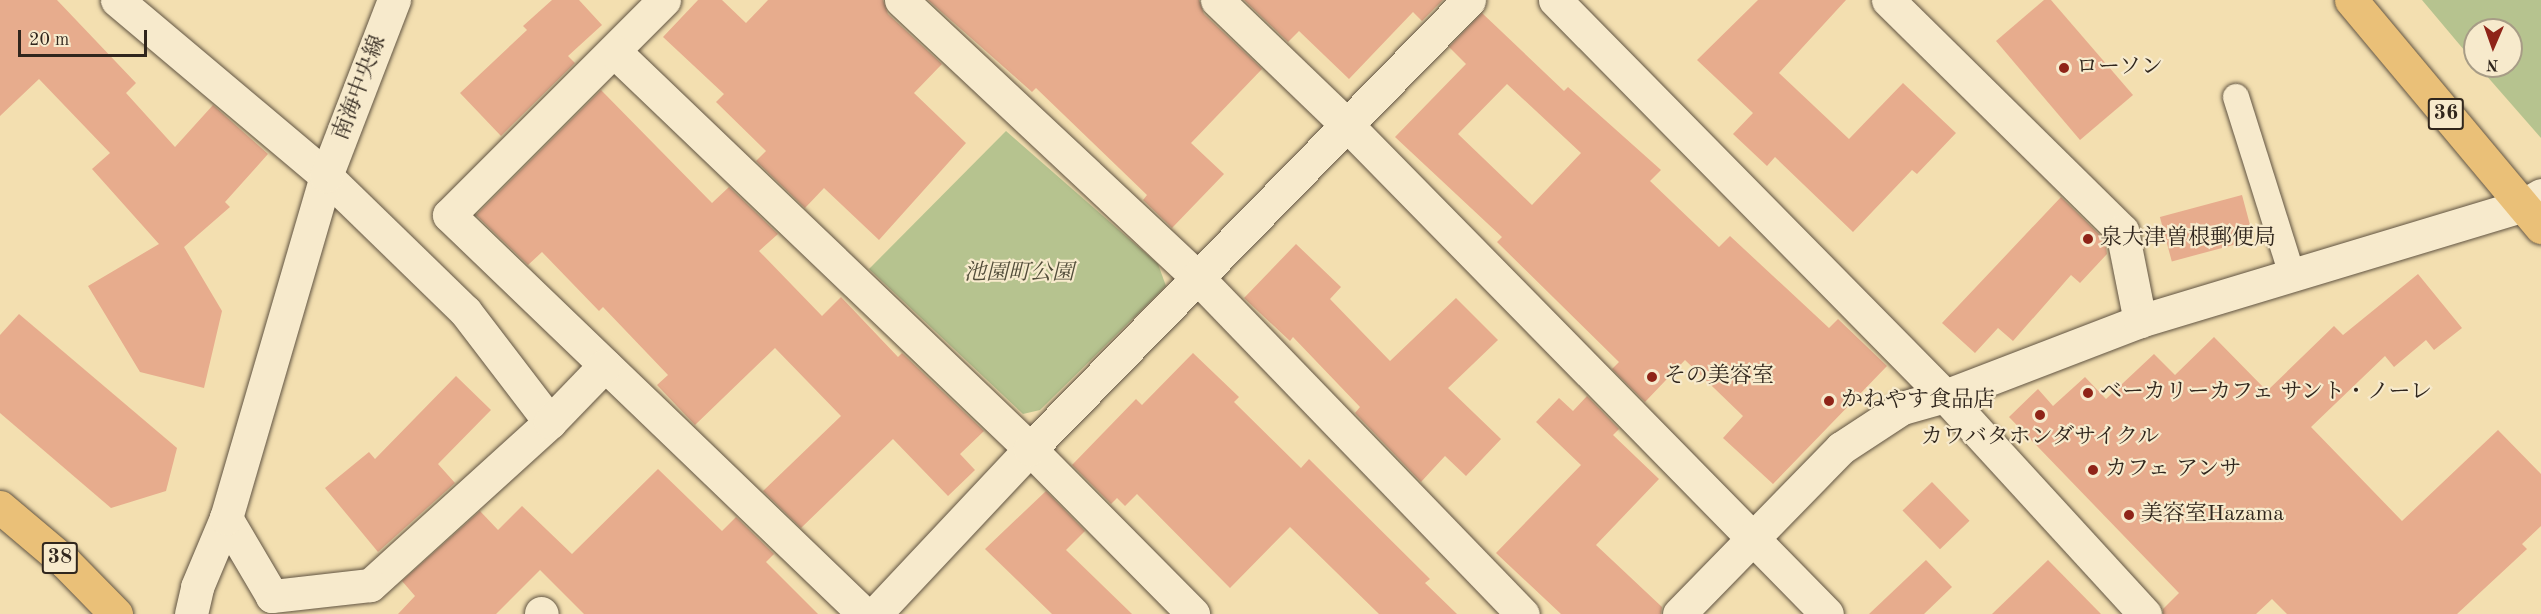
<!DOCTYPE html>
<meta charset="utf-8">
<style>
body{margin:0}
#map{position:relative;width:2541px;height:614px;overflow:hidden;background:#f3dfb0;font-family:"Old Standard TT","Noto Serif JP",serif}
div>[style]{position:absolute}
.green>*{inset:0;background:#b6c38f}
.building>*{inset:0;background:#e7ac8d;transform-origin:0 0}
.roads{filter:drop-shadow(0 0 2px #615442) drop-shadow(0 0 2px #615442)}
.service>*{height:26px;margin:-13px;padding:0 13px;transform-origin:13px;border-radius:13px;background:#f7eacc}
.minor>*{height:33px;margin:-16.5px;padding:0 16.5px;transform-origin:16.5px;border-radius:16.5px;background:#f7eacc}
.tertiary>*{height:33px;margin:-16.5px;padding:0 16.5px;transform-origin:16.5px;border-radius:16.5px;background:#f7eacc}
.primary>*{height:33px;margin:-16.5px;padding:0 16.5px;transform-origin:16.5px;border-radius:16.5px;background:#eac078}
.dots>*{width:16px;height:16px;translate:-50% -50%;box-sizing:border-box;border:3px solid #f7eacc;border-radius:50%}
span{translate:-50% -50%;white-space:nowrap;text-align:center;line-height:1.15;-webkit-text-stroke:4.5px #f7eacc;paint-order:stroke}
.shield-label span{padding:2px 4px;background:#f7eacc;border:2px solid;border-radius:4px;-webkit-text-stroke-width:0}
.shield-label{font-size:21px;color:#30261d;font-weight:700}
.poi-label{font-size:22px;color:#30261d}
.left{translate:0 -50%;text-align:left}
.street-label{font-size:22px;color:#30261d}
.park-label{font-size:22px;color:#524d3a;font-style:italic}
.north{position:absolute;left:2463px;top:18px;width:60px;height:60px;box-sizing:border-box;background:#f7eacc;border:2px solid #a79c86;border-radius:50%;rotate:182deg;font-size:16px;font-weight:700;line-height:24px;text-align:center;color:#30261d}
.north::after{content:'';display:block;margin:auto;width:21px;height:27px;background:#8f2418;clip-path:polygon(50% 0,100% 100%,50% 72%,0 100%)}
.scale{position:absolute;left:18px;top:30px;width:129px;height:27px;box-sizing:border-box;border:3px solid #30261d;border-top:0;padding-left:8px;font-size:18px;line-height:21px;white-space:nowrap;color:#30261d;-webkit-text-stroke:4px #f7eacc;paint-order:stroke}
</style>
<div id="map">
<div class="green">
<div style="clip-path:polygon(2422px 0,2541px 0,2541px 138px,2478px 66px,2511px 66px,2511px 30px,2475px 30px,2475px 63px)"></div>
<div style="clip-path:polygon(1006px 131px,1158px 264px,1166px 286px,1040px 410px,1023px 414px,869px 269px)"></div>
</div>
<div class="building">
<div style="clip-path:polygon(0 0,57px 0,136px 83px,126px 93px,175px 147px,213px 105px,268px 154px,225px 202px,230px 207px,184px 247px,222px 311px,204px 388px,140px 372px,88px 286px,159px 244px,92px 169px,110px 153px,39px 79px,0 116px)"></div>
<div style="clip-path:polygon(552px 0,579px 0,602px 25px,568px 56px,575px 63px,501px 136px,460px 93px,527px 30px,523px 26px)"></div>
<div style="clip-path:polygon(698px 0,722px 0,746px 23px,768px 0,883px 0,888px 14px,942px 64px,914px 93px,966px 143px,879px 240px,824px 188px,805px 208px,756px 161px,766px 151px,716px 102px,724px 94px,663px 37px)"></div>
<div style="clip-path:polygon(928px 0,1199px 0,1204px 14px,1262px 69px,1191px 143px,1224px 174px,1172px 228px,1143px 200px,1147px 195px,1036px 88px,1032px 92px)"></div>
<div style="clip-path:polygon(1244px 0,1443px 0,1422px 21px,1413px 12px,1349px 79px,1299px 31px,1288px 42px)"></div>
<div style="clip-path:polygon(1758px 0,1846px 0,1779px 73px,1849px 139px,1903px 83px,1956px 133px,1917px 174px,1912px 170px,1853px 232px,1775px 157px,1767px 166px,1733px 134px,1753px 113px,1697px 60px)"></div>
<div style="clip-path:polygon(2044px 0,2051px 0,2133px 95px,2080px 140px,1996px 41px)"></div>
<div style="clip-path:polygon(evenodd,1482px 13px,1564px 91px,1568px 87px,1661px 170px,1650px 181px,1719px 247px,1730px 236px,1829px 328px,1838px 319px,1887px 366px,1773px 484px,1723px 438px,1743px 416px,1685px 360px,1645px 402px,1612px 369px,1619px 362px,1497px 242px,1502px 237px,1395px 137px,1466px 64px,1449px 47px,1482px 13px,1507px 84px,1581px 153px,1532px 205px,1458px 134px,1507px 84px)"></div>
<div style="clip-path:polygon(601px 90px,712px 203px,729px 187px,778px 234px,759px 251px,822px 316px,841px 297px,898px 357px,902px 353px,984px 431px,960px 454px,975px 470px,948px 496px,893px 439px,801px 528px,763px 491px,841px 416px,775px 348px,695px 425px,657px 385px,668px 375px,603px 307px,599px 311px,542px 252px,528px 265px,476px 215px)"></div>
<div style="left:2242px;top:195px;width:46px;height:85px;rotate:75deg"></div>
<div style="clip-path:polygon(2061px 197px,2105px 240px,2107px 254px,2080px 283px,2071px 275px,2013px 341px,1998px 328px,1975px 353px,1942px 323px)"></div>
<div style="clip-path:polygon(1296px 244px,1341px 287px,1330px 299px,1390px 361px,1456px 298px,1498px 340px,1448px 388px,1501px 439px,1466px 476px,1445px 456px,1421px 482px,1355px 413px,1360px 407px,1293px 337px,1290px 341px,1244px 298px)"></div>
<div style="clip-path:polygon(2418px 274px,2462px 328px,2434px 350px,2426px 340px,2394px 367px,2385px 356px,2311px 427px,2402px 521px,2498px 430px,2541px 474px,2541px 526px,2522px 544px,2527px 549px,2457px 614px,2287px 614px,2272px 599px,2256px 614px,2163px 614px,2163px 609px,2179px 593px,2009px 417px,2038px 389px,2053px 406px,2085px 377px,2106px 399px,2154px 354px,2175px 375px,2214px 337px,2267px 391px,2334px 326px,2343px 335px)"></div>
<div style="clip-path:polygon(19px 314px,177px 448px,166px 491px,111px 508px,0 413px,0 335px)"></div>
<div style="clip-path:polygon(1193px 353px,1239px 397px,1234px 402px,1301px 468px,1309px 459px,1430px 579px,1425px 583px,1457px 614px,1379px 614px,1290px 527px,1230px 588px,1137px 494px,1125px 506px,1117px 498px,1111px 504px,1072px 465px,1136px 399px,1142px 405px)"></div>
<div style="clip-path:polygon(456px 376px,491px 410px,438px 464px,455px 483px,378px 552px,325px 488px,369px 452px,375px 459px)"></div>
<div style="clip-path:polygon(1587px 396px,1619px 429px,1613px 435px,1659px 479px,1596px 545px,1662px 607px,1661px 614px,1561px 614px,1496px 553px,1581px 465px,1536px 422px,1559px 398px,1573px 411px)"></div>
<div style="clip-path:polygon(658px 469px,722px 531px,736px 517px,774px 554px,766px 562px,818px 614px,584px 614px,540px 570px,496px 614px,398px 614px,415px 596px,402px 581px,480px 511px,498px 530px,522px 506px,572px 554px)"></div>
<div style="left:1932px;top:482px;width:54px;height:41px;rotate:46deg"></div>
<div style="clip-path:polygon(1046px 491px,1085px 531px,1066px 550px,1132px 614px,1052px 614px,985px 549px)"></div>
<div style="clip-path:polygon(1926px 560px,1952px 587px,1924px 614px,1869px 614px)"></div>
<div style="clip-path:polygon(2048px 560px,2101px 614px,1992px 614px)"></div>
</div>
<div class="roads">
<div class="service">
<div style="left:2236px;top:97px;width:187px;rotate:72.5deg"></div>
</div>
<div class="minor">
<div style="left:117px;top:0;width:273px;rotate:40.1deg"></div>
<div style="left:326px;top:176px;width:194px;rotate:44.2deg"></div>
<div style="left:465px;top:311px;width:140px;rotate:52.6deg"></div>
<div style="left:550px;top:422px;width:243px;rotate:137.8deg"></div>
<div style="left:370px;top:585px;width:99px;rotate:173.6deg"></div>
<div style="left:272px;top:596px;width:91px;rotate:-120.5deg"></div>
<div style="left:664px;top:0;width:304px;rotate:135deg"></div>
<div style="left:449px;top:215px;width:576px;rotate:43.87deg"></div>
<div style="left:901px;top:0;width:405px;rotate:43.1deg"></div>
<div style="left:1197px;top:277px;width:469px;rotate:46deg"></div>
<div style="left:1217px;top:0;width:180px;rotate:43.9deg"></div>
<div style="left:1347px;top:125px;width:685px;rotate:45.53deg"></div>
<div style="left:1555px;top:0;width:556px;rotate:45.44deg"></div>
<div style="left:1945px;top:396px;width:296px;rotate:47.5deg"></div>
<div style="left:1888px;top:0;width:329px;rotate:44.6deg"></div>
<div style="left:2122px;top:231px;width:92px;rotate:78.7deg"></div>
<div style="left:614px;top:51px;width:576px;rotate:43.73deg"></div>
<div style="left:1030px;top:449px;width:232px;rotate:45.3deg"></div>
<div style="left:550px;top:422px;width:79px;rotate:-46deg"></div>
<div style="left:541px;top:613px;width:1px;rotate:45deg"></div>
<div style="left:875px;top:614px;width:226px;rotate:-46.8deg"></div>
<div style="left:1030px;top:449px;width:628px;rotate:-45.65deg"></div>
<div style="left:1679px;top:614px;width:232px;rotate:-45.7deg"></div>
<div style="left:1841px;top:448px;width:73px;rotate:-33.3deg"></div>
<div style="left:1902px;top:408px;width:45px;rotate:-15.6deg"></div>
<div style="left:1945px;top:396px;width:209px;rotate:-21deg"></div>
<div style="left:2140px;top:321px;width:399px;rotate:-16.8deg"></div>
<div style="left:2522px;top:206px;width:22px;rotate:-30deg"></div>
</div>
<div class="tertiary">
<div style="left:191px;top:614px;width:28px;rotate:-77deg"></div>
<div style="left:197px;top:587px;width:75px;rotate:-67.2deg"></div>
<div style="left:226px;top:518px;width:356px;rotate:-73.7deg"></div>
<div style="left:326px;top:176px;width:189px;rotate:-68.9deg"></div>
</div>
<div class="primary">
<div style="left:2351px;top:0;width:296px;rotate:50.1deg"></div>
<div style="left:0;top:507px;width:85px;rotate:40.2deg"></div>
<div style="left:65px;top:562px;width:73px;rotate:45.6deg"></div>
</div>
</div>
<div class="dots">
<div style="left:2064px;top:68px;background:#8f2418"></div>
<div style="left:2088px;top:239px;background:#8f2418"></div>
<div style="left:1652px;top:377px;background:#8f2418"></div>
<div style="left:2088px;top:393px;background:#8f2418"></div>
<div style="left:1829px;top:401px;background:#8f2418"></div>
<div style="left:2040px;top:415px;background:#8f2418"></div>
<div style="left:2093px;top:470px;background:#8f2418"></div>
<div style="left:2129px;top:515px;background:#8f2418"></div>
</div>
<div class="shield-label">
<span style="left:2446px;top:114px">36</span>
<span style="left:60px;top:558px">38</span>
</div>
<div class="poi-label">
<span class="left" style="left:2076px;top:68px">ローソン</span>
<span class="left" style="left:2100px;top:239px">泉大津曽根郵便局</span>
<span class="left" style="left:1664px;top:377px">その美容室</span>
<span class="left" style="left:2100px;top:393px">ベーカリーカフェ サント・ノーレ</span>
<span class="left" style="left:1841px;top:401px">かねやす食品店</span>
<span style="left:2040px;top:438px">カワバタホンダサイクル</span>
<span class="left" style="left:2105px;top:470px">カフェ アンサ</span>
<span class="left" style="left:2141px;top:515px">美容室Hazama</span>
</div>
<div class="street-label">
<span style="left:360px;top:88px;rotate:-69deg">南海中央線</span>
</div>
<div class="park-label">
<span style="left:1019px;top:274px">池園町公園</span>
</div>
<div class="north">N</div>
<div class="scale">20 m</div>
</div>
